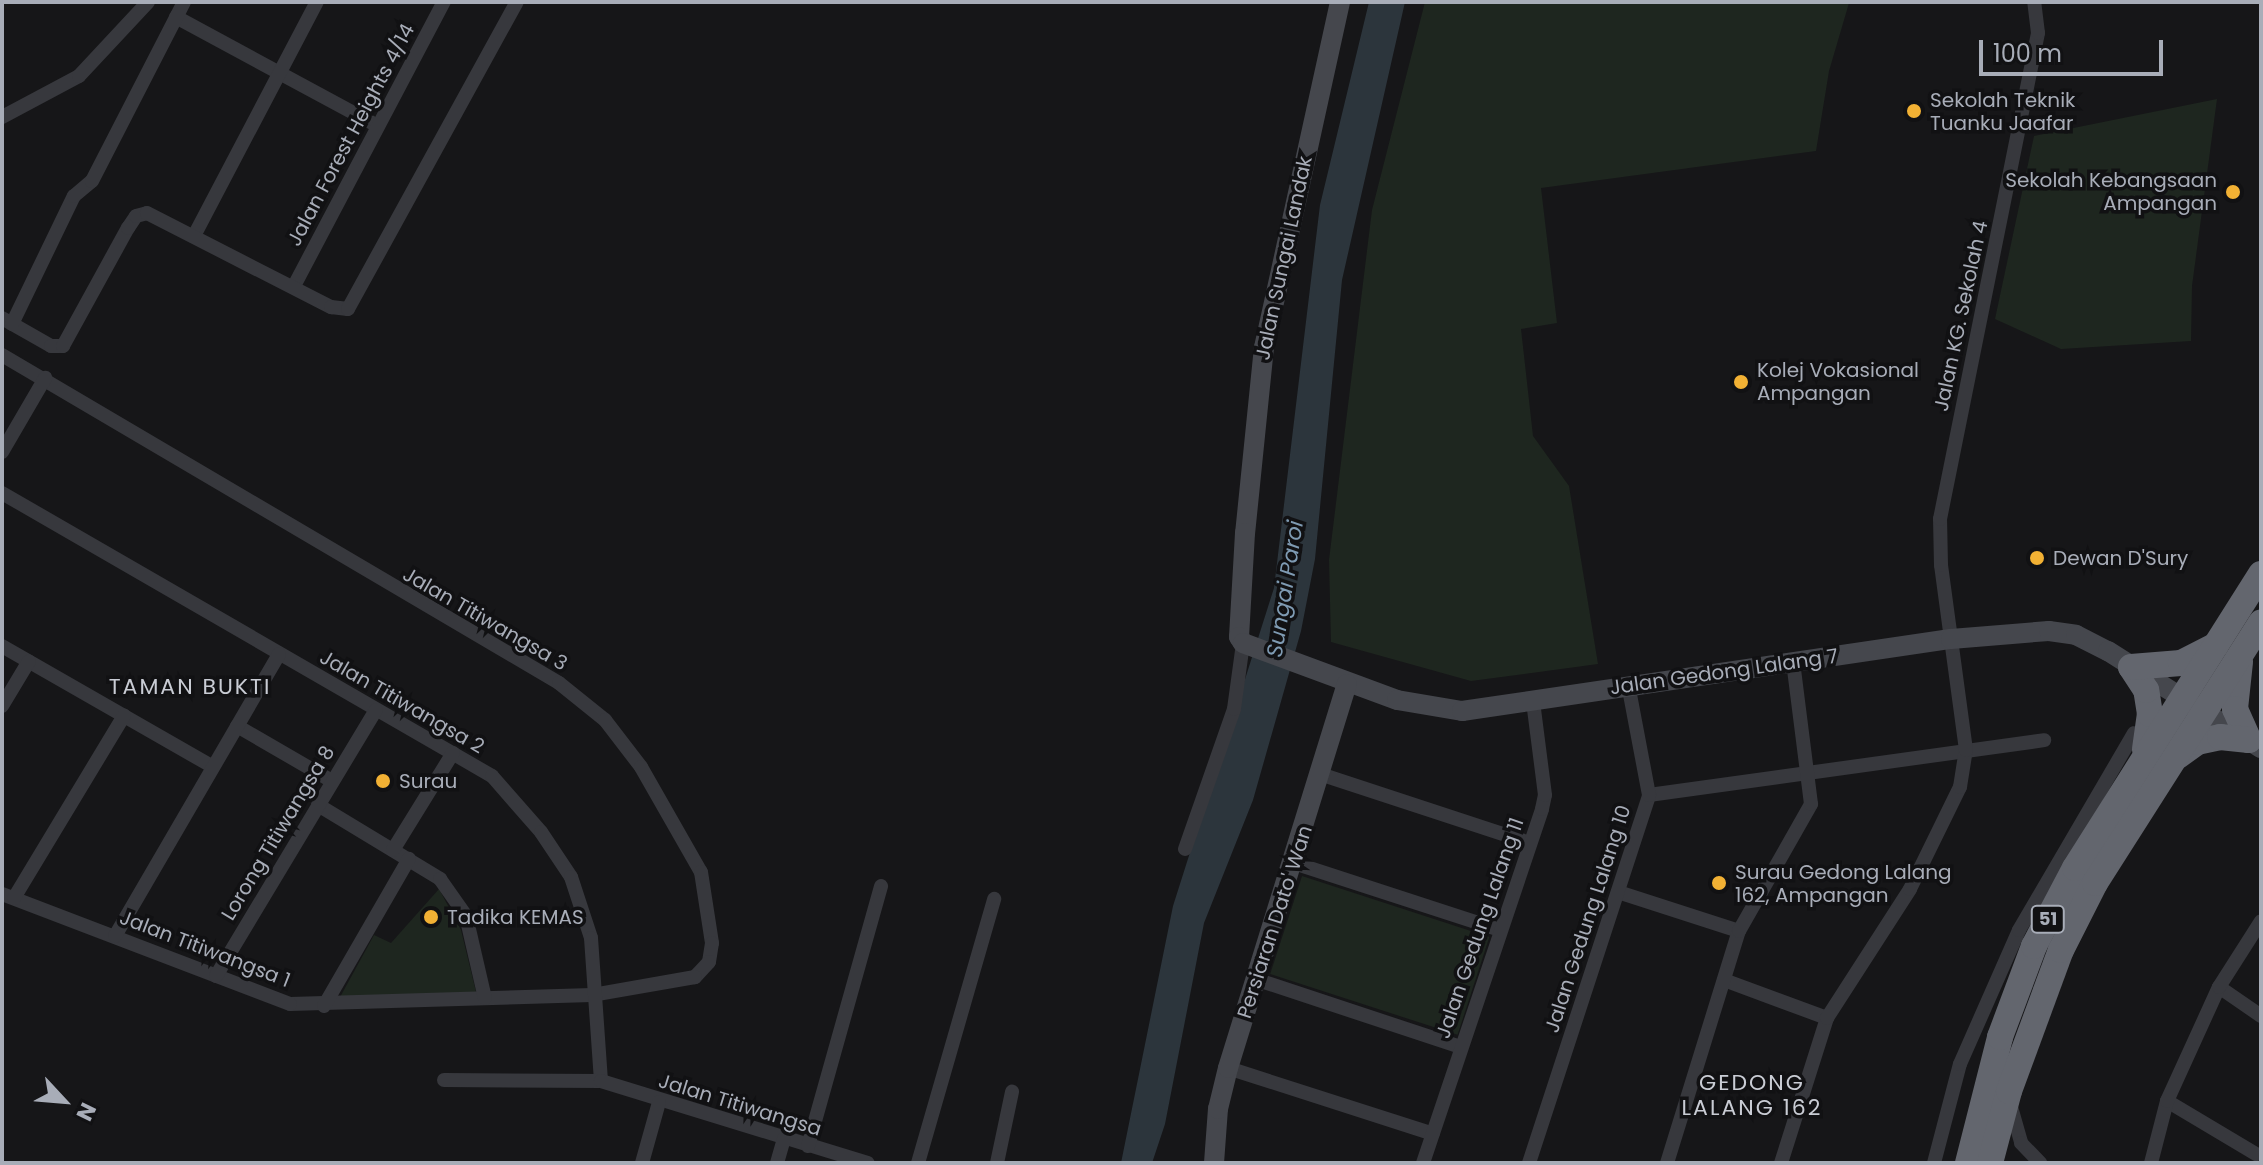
<!DOCTYPE html>
<style>
body{margin:0}
#map{position:relative;width:2263px;height:1165px;overflow:hidden;background:#161618;font-family:Poppins,sans-serif}
div>[style]{position:absolute}
.green>*{inset:0;background:#1e261f;transform-origin:0 0}
.water>*{inset:0;background:#2c353c}
.street>*{height:14px;margin:-7px;padding:0 7px;transform-origin:7px;border-radius:7px;background:#37383d}
.secondary>*{height:20px;margin:-10px;padding:0 10px;transform-origin:10px;border-radius:10px;background:#45474d}
.highway>*{height:26px;margin:-13px;padding:0 13px;transform-origin:13px;border-radius:13px;background:#63666e}
.dots>*{width:22px;height:22px;translate:-50% -50%;box-sizing:border-box;border:4px solid #111113;border-radius:50%}
span{translate:-50% -50%;white-space:nowrap;text-align:center;line-height:1.15;-webkit-text-stroke:7px #111113;paint-order:stroke}
.shield-label span{padding:2px 6px;background:#111113;border:2px solid;border-radius:6px;-webkit-text-stroke-width:0}
.shield-label{font-size:18px;color:#a8adb8;font-weight:700}
.poi-label{font-size:20px;color:#a8adb8}
.left{translate:0 -50%;text-align:left}
.right{translate:-100% -50%;text-align:right}
.street-label{font-size:20px;color:#a8adb8}
.water-label{font-size:22px;color:#7f9bb3;font-style:italic}
.neighbourhood-label{font-size:22px;color:#c9ccd4;letter-spacing:2px}
.frame{position:absolute;inset:0;border:4px solid #a8adb8;pointer-events:none}
.north{position:absolute;left:24px;top:1061px;width:80px;height:80px;-webkit-text-stroke:6px #111113;paint-order:stroke;rotate:116deg;font-size:22px;font-weight:700;line-height:32px;text-align:center;color:#a8adb8}
.north::after{content:'';display:block;margin:auto;width:28px;height:36px;background:#a8adb8;clip-path:polygon(50% 0,100% 100%,50% 72%,0 100%)}
.scale{position:absolute;left:1979px;top:40px;width:184px;height:36px;box-sizing:border-box;border:4px solid #a8adb8;border-top:0;padding-left:10px;font-size:24px;line-height:28px;white-space:nowrap;color:#a8adb8;-webkit-text-stroke:6px #111113;paint-order:stroke}
</style>
<div id="map">
<div class="green">
<div style="clip-path:polygon(1425px 2px,1849px 3px,1829px 71px,1816px 151px,1541px 188px,1557px 323px,1521px 329px,1533px 436px,1569px 486px,1598px 664px,1471px 681px,1331px 642px,1329px 560px,1372px 210px)"></div>
<div style="clip-path:polygon(2217px 99px,2192px 286px,2191px 341px,2061px 349px,1995px 319px,2034px 136px)"></div>
<div style="left:1302px;top:876px;width:197px;height:103px;rotate:18deg"></div>
<div style="clip-path:polygon(439px 889px,461px 930px,476px 992px,339px 999px,374px 935px,391px 943px)"></div>
</div>
<div class="water">
<div style="clip-path:polygon(1369px 2px,1405px 2px,1342px 280px,1315px 559px,1301px 631px,1253px 800px,1204px 923px,1165px 1124px,1152px 1163px,1121px 1163px,1173px 906px,1274px 588px,1320px 205px)"></div>
</div>
<div class="street">
<div style="left:176px;top:17px;width:227px;rotate:28.4deg"></div>
<div style="left:2px;top:117px;width:87px;rotate:-28deg"></div>
<div style="left:79px;top:76px;width:101px;rotate:-47deg"></div>
<div style="left:195px;top:234px;width:262px;rotate:-62.3deg"></div>
<div style="left:294px;top:286px;width:321px;rotate:-62.2deg"></div>
<div style="left:2px;top:318px;width:56px;rotate:29.7deg"></div>
<div style="left:51px;top:346px;width:12px"></div>
<div style="left:63px;top:346px;width:135px;rotate:-61.2deg"></div>
<div style="left:128px;top:228px;width:14px;rotate:-56deg"></div>
<div style="left:136px;top:216px;width:11px;rotate:-15deg"></div>
<div style="left:147px;top:213px;width:207px;rotate:27.1deg"></div>
<div style="left:331px;top:307px;width:17px;rotate:7deg"></div>
<div style="left:348px;top:309px;width:350px;rotate:-61.2deg"></div>
<div style="left:12px;top:324px;width:142px;rotate:-64.2deg"></div>
<div style="left:74px;top:196px;width:23px;rotate:-40deg"></div>
<div style="left:92px;top:181px;width:201px;rotate:-62.8deg"></div>
<div style="left:2px;top:355px;width:646px;rotate:30.49deg"></div>
<div style="left:559px;top:683px;width:59px;rotate:38.8deg"></div>
<div style="left:605px;top:720px;width:59px;rotate:52.5deg"></div>
<div style="left:641px;top:767px;width:121px;rotate:60.3deg"></div>
<div style="left:701px;top:872px;width:72px;rotate:81.2deg"></div>
<div style="left:712px;top:943px;width:19px;rotate:99deg"></div>
<div style="left:709px;top:962px;width:21px;rotate:133deg"></div>
<div style="left:695px;top:977px;width:105px;rotate:170.1deg"></div>
<div style="left:592px;top:995px;width:302px;rotate:178.3deg"></div>
<div style="left:290px;top:1004px;width:308px;rotate:-159.1deg"></div>
<div style="left:2px;top:452px;width:86px;rotate:-59.8deg"></div>
<div style="left:2px;top:493px;width:566px;rotate:30.01deg"></div>
<div style="left:492px;top:776px;width:74px;rotate:48.8deg"></div>
<div style="left:541px;top:832px;width:54px;rotate:56.3deg"></div>
<div style="left:571px;top:877px;width:64px;rotate:71.8deg"></div>
<div style="left:591px;top:938px;width:143px;rotate:86deg"></div>
<div style="left:2px;top:646px;width:243px;rotate:29.8deg"></div>
<div style="left:2px;top:706px;width:52px;rotate:-59deg"></div>
<div style="left:237px;top:726px;width:110px;rotate:30.1deg"></div>
<div style="left:1323px;top:775px;width:218px;rotate:18.2deg"></div>
<div style="left:1649px;top:795px;width:399px;rotate:-7.9deg"></div>
<div style="left:318px;top:805px;width:143px;rotate:31.2deg"></div>
<div style="left:440px;top:879px;width:45px;rotate:54.9deg"></div>
<div style="left:466px;top:916px;width:84px;rotate:77deg"></div>
<div style="left:1185px;top:849px;width:148px;rotate:-70.7deg"></div>
<div style="left:1234px;top:709px;width:67px;rotate:-82.2deg"></div>
<div style="left:393px;top:850px;width:114px;rotate:-58.3deg"></div>
<div style="left:1294px;top:863px;width:217px;rotate:18deg"></div>
<div style="left:1618px;top:892px;width:127px;rotate:17.9deg"></div>
<div style="left:14px;top:898px;width:213px;rotate:-58.9deg"></div>
<div style="left:115px;top:936px;width:326px;rotate:-59.8deg"></div>
<div style="left:216px;top:976px;width:310px;rotate:-59deg"></div>
<div style="left:1255px;top:979px;width:217px;rotate:18.3deg"></div>
<div style="left:1724px;top:980px;width:110px;rotate:20.3deg"></div>
<div style="left:2219px;top:987px;width:51px;rotate:34.6deg"></div>
<div style="left:324px;top:1006px;width:170px;rotate:-60deg"></div>
<div style="left:1228px;top:1068px;width:215px;rotate:17.8deg"></div>
<div style="left:444px;top:1080px;width:157px;rotate:0.4deg"></div>
<div style="left:601px;top:1081px;width:279px;rotate:17.1deg"></div>
<div style="left:2167px;top:1101px;width:104px;rotate:30.8deg"></div>
<div style="left:2011px;top:1107px;width:37px;rotate:74deg"></div>
<div style="left:2021px;top:1143px;width:28px;rotate:46deg"></div>
<div style="left:808px;top:1146px;width:270px;rotate:-74.3deg"></div>
<div style="left:642px;top:1163px;width:63px;rotate:-74.4deg"></div>
<div style="left:777px;top:1163px;width:25px;rotate:-74deg"></div>
<div style="left:918px;top:1163px;width:275px;rotate:-73.9deg"></div>
<div style="left:997px;top:1163px;width:73px;rotate:-78.1deg"></div>
<div style="left:1423px;top:1163px;width:373px;rotate:-71.4deg"></div>
<div style="left:1542px;top:809px;width:14px;rotate:-78deg"></div>
<div style="left:1545px;top:795px;width:95px;rotate:-97.3deg"></div>
<div style="left:1529px;top:1163px;width:387px;rotate:-71.9deg"></div>
<div style="left:1649px;top:795px;width:113px;rotate:-100.7deg"></div>
<div style="left:1667px;top:1163px;width:243px;rotate:-72.8deg"></div>
<div style="left:1739px;top:931px;width:146px;rotate:-60.4deg"></div>
<div style="left:1811px;top:804px;width:144px;rotate:-97.2deg"></div>
<div style="left:1781px;top:1163px;width:152px;rotate:-72.4deg"></div>
<div style="left:1827px;top:1018px;width:153px;rotate:-57.2deg"></div>
<div style="left:1910px;top:889px;width:114px;rotate:-63.9deg"></div>
<div style="left:1960px;top:787px;width:37px;rotate:-81deg"></div>
<div style="left:1966px;top:750px;width:187px;rotate:-97.7deg"></div>
<div style="left:1941px;top:565px;width:46px;rotate:-91.2deg"></div>
<div style="left:1940px;top:519px;width:496px;rotate:-78.6deg"></div>
<div style="left:2038px;top:33px;width:31px;rotate:-97deg"></div>
<div style="left:1934px;top:1163px;width:102px;rotate:-75.3deg"></div>
<div style="left:1960px;top:1064px;width:146px;rotate:-66.2deg"></div>
<div style="left:2019px;top:930px;width:228px;rotate:-59.7deg"></div>
<div style="left:2151px;top:1163px;width:64px;rotate:-75.5deg"></div>
<div style="left:2167px;top:1101px;width:125px;rotate:-65.5deg"></div>
<div style="left:2219px;top:987px;width:78px;rotate:-57.5deg"></div>
</div>
<div class="secondary">
<div style="left:1340px;top:2px;width:353px;rotate:102.4deg"></div>
<div style="left:1264px;top:347px;width:187px;rotate:95.8deg"></div>
<div style="left:1245px;top:533px;width:104px;rotate:93.3deg"></div>
<div style="left:1239px;top:637px;width:7px;rotate:56deg"></div>
<div style="left:1243px;top:643px;width:164px;rotate:20.3deg"></div>
<div style="left:1397px;top:700px;width:66px;rotate:9.6deg"></div>
<div style="left:1462px;top:711px;width:494px;rotate:-8.4deg"></div>
<div style="left:1951px;top:639px;width:98px;rotate:-4.7deg"></div>
<div style="left:2049px;top:631px;width:27px;rotate:8deg"></div>
<div style="left:2076px;top:635px;width:36px;rotate:27deg"></div>
<div style="left:2108px;top:651px;width:181px;rotate:32.4deg"></div>
<div style="left:1214px;top:1163px;width:54px;rotate:-85.8deg"></div>
<div style="left:1218px;top:1109px;width:42px;rotate:-76.3deg"></div>
<div style="left:1228px;top:1068px;width:402px;rotate:-72.8deg"></div>
</div>
<div class="highway">
<div style="left:2240px;top:662px;width:47px;rotate:96.1deg"></div>
<div style="left:2235px;top:709px;width:34px;rotate:66deg"></div>
<div style="left:2145px;top:749px;width:35px;rotate:-82deg"></div>
<div style="left:2150px;top:714px;width:24px;rotate:-99deg"></div>
<div style="left:2146px;top:690px;width:27px;rotate:-123deg"></div>
<div style="left:2131px;top:667px;width:50px;rotate:-4.6deg"></div>
<div style="left:2181px;top:663px;width:39px;rotate:-27deg"></div>
<div style="left:2178px;top:756px;width:24px;rotate:-36deg"></div>
<div style="left:2197px;top:742px;width:24px;rotate:-12deg"></div>
<div style="left:2220px;top:737px;width:29px;rotate:6deg"></div>
<div style="left:1968px;top:1163px;width:130px;rotate:-75.7deg"></div>
<div style="left:2000px;top:1037px;width:97px;rotate:-69.5deg"></div>
<div style="left:2034px;top:946px;width:88px;rotate:-62.3deg"></div>
<div style="left:2075px;top:868px;width:348px;rotate:-57.7deg"></div>
<div style="left:1990px;top:1163px;width:74px;rotate:-75.2deg"></div>
<div style="left:2009px;top:1091px;width:150px;rotate:-69.8deg"></div>
<div style="left:2061px;top:950px;width:75px;rotate:-63.1deg"></div>
<div style="left:2095px;top:883px;width:309px;rotate:-57.5deg"></div>
</div>
<div class="dots">
<div style="left:1914px;top:111px;background:#f2b134"></div>
<div style="left:2233px;top:192px;background:#f2b134"></div>
<div style="left:1741px;top:382px;background:#f2b134"></div>
<div style="left:2037px;top:558px;background:#f2b134"></div>
<div style="left:383px;top:781px;background:#f2b134"></div>
<div style="left:1719px;top:883px;background:#f2b134"></div>
<div style="left:431px;top:917px;background:#f2b134"></div>
</div>
<div class="shield-label">
<span style="left:2048px;top:919px">51</span>
</div>
<div class="poi-label">
<span class="left" style="left:1930px;top:112px">Sekolah Teknik<br>Tuanku Jaafar</span>
<span class="right" style="left:2217px;top:192px">Sekolah Kebangsaan<br>Ampangan</span>
<span class="left" style="left:1757px;top:382px">Kolej Vokasional<br>Ampangan</span>
<span class="left" style="left:2053px;top:558px">Dewan D'Sury</span>
<span class="left" style="left:399px;top:781px">Surau</span>
<span class="left" style="left:1735px;top:884px">Surau Gedong Lalang<br>162, Ampangan</span>
<span class="left" style="left:447px;top:917px">Tadika KEMAS</span>
</div>
<div class="street-label">
<span style="left:351px;top:135px;rotate:-62deg">Jalan Forest Heights 4/14</span>
<span style="left:1284px;top:258px;rotate:-78deg">Jalan Sungai Landak</span>
<span style="left:1961px;top:316px;rotate:-78deg">Jalan KG. Sekolah 4</span>
<span style="left:485px;top:619px;rotate:30deg">Jalan Titiwangsa 3</span>
<span style="left:1724px;top:672px;rotate:-8deg">Jalan Gedong Lalang 7</span>
<span style="left:402px;top:702px;rotate:30deg">Jalan Titiwangsa 2</span>
<span style="left:278px;top:833px;rotate:-59deg">Lorong Titiwangsa 8</span>
<span style="left:1588px;top:919px;rotate:-72deg">Jalan Gedung Lalang 10</span>
<span style="left:1275px;top:922px;rotate:-72deg">Persiaran Dato' Wan</span>
<span style="left:1480px;top:928px;rotate:-71deg">Jalan Gedung Lalang 11</span>
<span style="left:205px;top:949px;rotate:21deg">Jalan Titiwangsa 1</span>
<span style="left:740px;top:1105px;rotate:17deg">Jalan Titiwangsa</span>
</div>
<div class="water-label">
<span style="left:1285px;top:589px;rotate:-81deg">Sungai Paroi</span>
</div>
<div class="neighbourhood-label">
<span style="left:190px;top:687px">TAMAN BUKTI</span>
<span style="left:1752px;top:1095px">GEDONG<br>LALANG 162</span>
</div>
<div class="frame"></div>
<div class="north">N</div>
<div class="scale">100 m</div>
</div>
